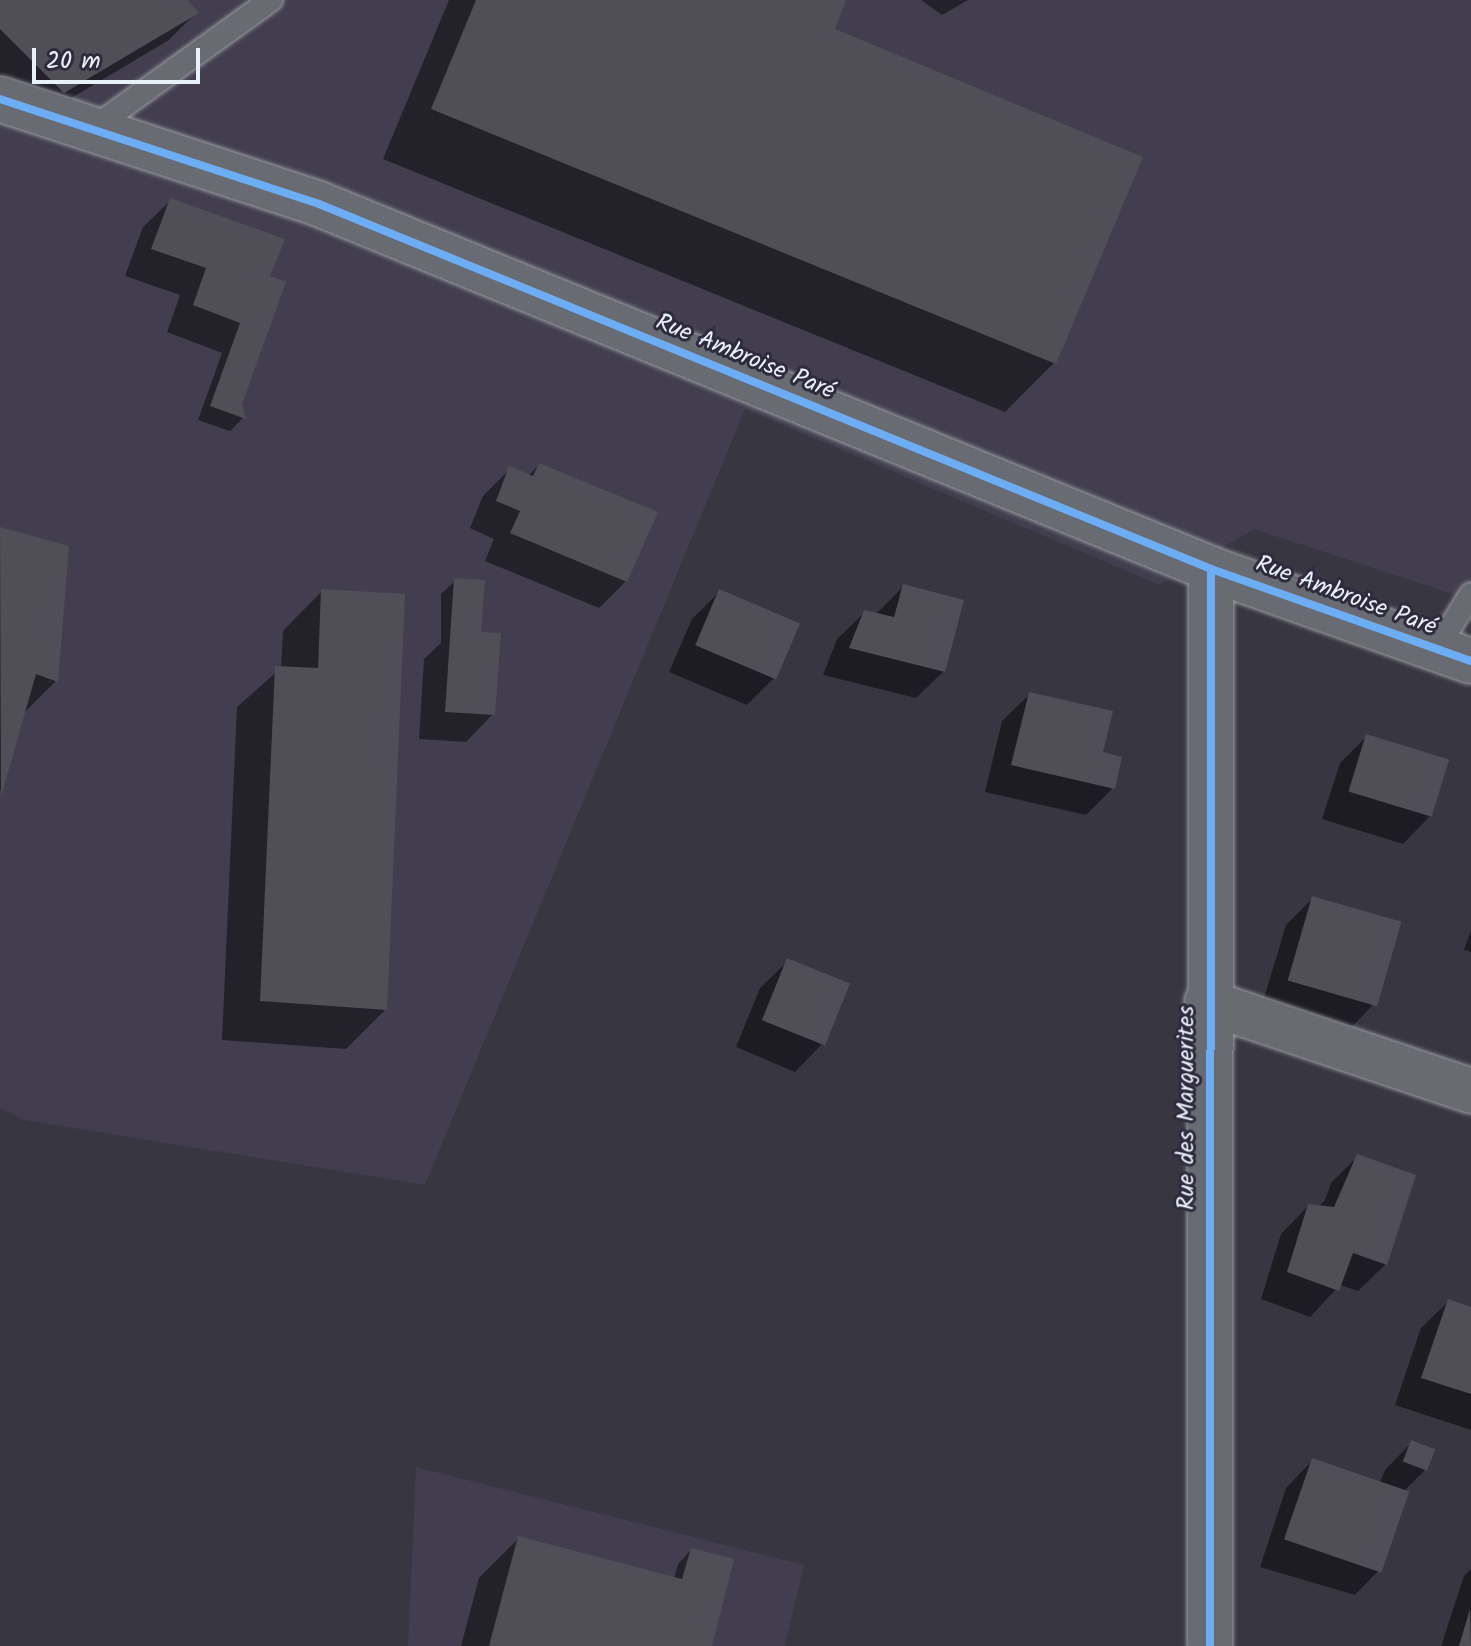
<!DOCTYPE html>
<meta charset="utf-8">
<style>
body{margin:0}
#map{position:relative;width:1471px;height:1646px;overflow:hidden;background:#383640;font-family:Kalam,sans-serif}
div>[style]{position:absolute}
.built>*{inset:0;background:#423e4f}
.shadow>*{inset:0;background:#0007}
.building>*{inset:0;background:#504f57;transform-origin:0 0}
.roads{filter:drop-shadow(0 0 2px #9c9ca2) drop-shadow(0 0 2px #9c9ca2)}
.service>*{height:22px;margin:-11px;padding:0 11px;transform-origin:11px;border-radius:11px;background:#696b72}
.minor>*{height:44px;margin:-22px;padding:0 22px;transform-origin:22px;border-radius:22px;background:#696b72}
.cycleway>*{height:8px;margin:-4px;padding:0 4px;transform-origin:4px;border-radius:4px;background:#6dadf4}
span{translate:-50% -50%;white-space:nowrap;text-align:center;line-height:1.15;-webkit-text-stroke:6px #2f2a3d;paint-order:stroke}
.street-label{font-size:24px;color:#e8f1f8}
.scale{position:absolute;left:32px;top:48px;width:168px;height:36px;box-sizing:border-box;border:4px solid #e8f1f8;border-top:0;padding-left:10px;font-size:24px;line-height:28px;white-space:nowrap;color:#e8f1f8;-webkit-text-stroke:6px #2f2a3d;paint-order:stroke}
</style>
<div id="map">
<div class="built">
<div style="clip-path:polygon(0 0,1471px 0,1471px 600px,1254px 529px,1160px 585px,745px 409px,425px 1185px,24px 1120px,0 1108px)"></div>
<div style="clip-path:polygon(416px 1467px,804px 1565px,785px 1646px,408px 1646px)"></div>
</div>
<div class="shadow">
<div style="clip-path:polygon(0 0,185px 0,196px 13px,169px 40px,36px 119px,0 83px)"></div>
<div style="clip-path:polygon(449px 0,844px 0,830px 31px,1054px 363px,1005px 412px,383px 159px)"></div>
<div style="clip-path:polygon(921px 0,968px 0,942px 15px)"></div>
<div style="clip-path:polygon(171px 200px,267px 277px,240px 404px,243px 418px,230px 431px,198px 420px,222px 353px,167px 332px,180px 295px,125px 276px,143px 227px)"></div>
<div style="clip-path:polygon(539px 465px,626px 581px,599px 608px,485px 561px,494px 539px,470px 528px,483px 496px,510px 469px,528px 476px)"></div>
<div style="clip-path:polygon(0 529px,67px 548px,56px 681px,22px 715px,0 792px)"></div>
<div style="clip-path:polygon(455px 581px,479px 631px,493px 714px,466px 742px,419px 739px,424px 659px,441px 643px,441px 594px)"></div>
<div style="clip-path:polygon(903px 587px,944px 671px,916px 698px,823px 675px,837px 639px,865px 612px,875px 615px)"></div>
<div style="clip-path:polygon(322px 591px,385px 1010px,346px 1049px,222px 1040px,237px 707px,281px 668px,283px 631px)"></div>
<div style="clip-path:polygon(719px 592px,774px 678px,747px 705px,669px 672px,692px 619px)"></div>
<div style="clip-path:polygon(1030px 694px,1113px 788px,1086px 815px,985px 792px,1002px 721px)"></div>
<div style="clip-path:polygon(1367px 736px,1430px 816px,1403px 844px,1322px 819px,1340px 763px)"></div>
<div style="clip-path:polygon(1313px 898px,1372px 1006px,1345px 1034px,1261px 1008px,1286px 925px)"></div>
<div style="clip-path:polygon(1471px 930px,1471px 952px,1464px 950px)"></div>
<div style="clip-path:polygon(788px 961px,822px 1044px,795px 1072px,736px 1047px,760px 988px)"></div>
<div style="clip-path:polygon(1358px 1156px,1386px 1264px,1358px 1291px,1340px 1285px,1310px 1317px,1261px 1299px,1281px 1234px,1308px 1206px,1318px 1207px,1325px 1200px,1331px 1183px)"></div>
<div style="clip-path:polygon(1449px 1301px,1471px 1309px,1471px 1430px,1395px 1405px,1421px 1328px)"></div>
<div style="clip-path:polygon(1412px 1442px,1426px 1469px,1404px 1491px,1382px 1567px,1355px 1595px,1260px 1567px,1286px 1488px,1313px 1460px,1380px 1483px,1385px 1470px)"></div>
<div style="clip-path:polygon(519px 1538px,674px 1579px,678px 1564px,691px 1550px,710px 1646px,461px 1646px,479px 1578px)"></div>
<div style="clip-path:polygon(1471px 1569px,1471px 1646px,1441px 1646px,1464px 1576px)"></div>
</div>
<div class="building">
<div style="clip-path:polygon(0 0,188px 0,199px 13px,64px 93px,0 29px)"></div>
<div style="clip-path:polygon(476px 0,846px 0,835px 29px,1143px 157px,1056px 364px,431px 109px)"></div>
<div style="clip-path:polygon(170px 198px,285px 239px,270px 276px,286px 282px,242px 404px,246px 419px,210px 406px,240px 323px,193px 305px,206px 268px,151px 249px)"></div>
<div style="clip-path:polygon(539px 463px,658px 512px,627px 582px,510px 533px,520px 511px,496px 501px,509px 466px,533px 476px)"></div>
<div style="clip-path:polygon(0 527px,69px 546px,58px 682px,36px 674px,1px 797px)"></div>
<div style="clip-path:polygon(454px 578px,485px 580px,481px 632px,501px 633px,495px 715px,445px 712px)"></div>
<div style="clip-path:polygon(903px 584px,964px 600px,945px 672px,849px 648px,864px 610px,894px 617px)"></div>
<div style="clip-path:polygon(321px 589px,405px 594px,387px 1010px,260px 1001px,275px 666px,318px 668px)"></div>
<div style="left:719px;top:589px;width:88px;height:61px;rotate:23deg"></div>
<div style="clip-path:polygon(1029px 692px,1113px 711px,1103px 752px,1122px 757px,1115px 789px,1011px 765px)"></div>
<div style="left:1366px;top:734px;width:87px;height:60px;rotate:17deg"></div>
<div style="left:1312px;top:896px;width:93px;height:88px;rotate:16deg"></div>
<div style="left:787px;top:958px;width:68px;height:67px;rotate:22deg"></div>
<div style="clip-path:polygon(1357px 1154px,1416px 1175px,1387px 1265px,1353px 1253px,1339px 1291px,1287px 1272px,1308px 1204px,1334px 1207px)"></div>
<div style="clip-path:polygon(1448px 1299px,1471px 1307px,1471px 1394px,1421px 1378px)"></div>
<div style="left:1411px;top:1440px;width:26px;height:23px;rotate:21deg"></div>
<div style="left:1312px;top:1458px;width:103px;height:86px;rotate:19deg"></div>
<div style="clip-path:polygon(518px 1536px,682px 1579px,691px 1548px,734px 1559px,712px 1646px,489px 1646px)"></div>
<div style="clip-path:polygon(1470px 1609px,1471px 1646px,1459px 1646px)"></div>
</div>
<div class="roads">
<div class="service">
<div style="left:92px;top:129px;width:221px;rotate:-35.8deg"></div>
<div style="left:1436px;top:650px;width:66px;rotate:-58deg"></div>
</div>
<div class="minor">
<div style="left:0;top:99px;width:336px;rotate:18.2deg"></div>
<div style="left:319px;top:204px;width:964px;rotate:22.25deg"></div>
<div style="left:1211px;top:569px;width:276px;rotate:19.5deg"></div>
<div style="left:1207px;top:1002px;width:279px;rotate:18.6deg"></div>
<div style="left:1210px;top:1646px;width:1077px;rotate:-89.95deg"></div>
</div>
</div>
<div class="cycleway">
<div style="left:0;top:99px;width:336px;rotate:18.2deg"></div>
<div style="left:319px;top:204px;width:964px;rotate:22.25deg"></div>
<div style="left:1211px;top:569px;width:276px;rotate:19.5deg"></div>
<div style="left:1210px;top:1646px;width:1077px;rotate:-89.95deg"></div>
</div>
<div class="street-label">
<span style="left:745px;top:357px;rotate:22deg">Rue Ambroise Paré</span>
<span style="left:1346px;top:596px;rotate:20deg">Rue Ambroise Paré</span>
<span style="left:1187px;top:1108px;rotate:-90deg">Rue des Marguerites</span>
</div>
<div class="scale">20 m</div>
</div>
